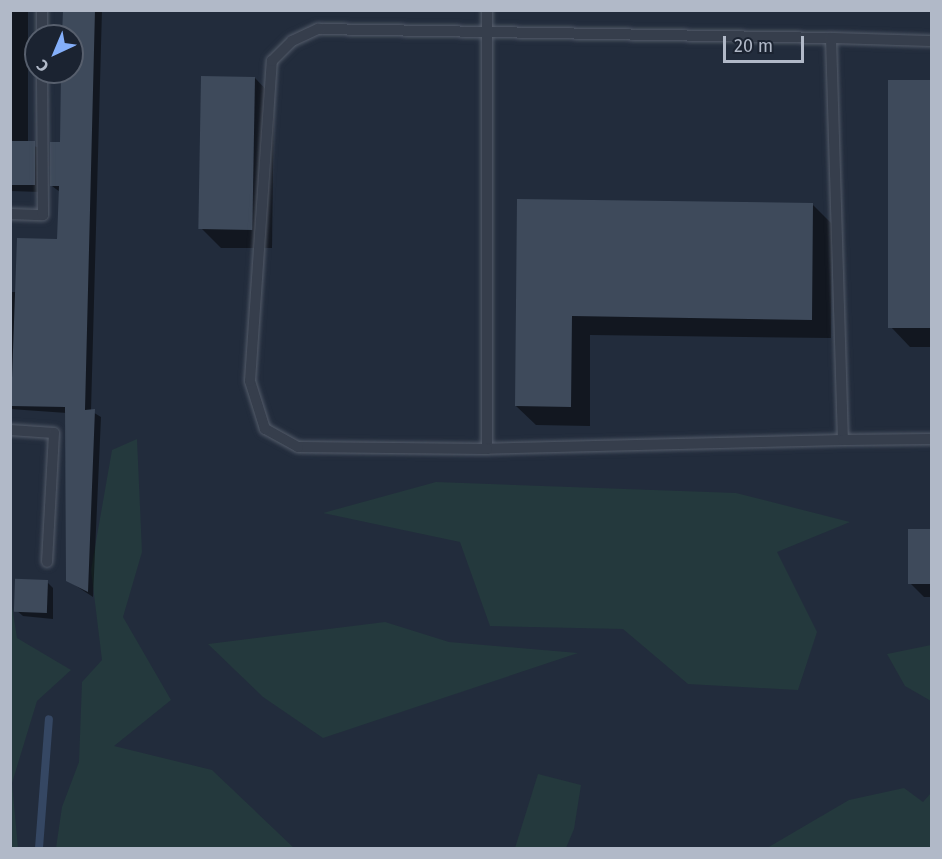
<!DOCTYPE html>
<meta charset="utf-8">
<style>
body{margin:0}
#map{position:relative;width:942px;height:859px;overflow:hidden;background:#222c3c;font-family:"Fira Sans",sans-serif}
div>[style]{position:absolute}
.green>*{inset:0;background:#24393d}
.shadow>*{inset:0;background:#0007}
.stream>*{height:8px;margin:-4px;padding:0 4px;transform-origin:4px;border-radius:4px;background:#354763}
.building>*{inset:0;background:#3e4a5b;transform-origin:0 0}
.roads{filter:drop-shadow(0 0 2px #545c6a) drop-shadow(0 0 2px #545c6a)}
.service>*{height:10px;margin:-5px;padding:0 5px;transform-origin:5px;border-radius:5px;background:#363e4c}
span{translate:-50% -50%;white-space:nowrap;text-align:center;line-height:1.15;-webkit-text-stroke:4.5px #1b2331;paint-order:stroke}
.frame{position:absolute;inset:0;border:12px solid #b1b9c8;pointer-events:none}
.north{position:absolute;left:24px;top:24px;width:60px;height:60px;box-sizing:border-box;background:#1b2331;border:2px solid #575f6d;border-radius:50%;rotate:224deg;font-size:16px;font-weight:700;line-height:24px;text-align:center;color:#b1b9c8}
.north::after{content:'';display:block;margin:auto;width:21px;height:27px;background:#84affa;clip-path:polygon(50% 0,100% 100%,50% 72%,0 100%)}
.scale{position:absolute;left:723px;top:36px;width:81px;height:27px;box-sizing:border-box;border:3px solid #b1b9c8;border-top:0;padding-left:8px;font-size:18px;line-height:21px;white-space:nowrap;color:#b1b9c8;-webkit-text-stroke:4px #1b2331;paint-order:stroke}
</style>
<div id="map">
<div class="green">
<div style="clip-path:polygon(137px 439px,142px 552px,123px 617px,171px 700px,114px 746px,212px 770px,294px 848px,56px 848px,62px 807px,79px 762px,82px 682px,102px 660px,91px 570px,112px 450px)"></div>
<div style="clip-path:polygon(436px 482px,736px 493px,850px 522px,777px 552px,817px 632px,798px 690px,688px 684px,623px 629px,490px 626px,460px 542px,323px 513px)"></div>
<div style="clip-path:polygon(11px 600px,17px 638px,71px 670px,37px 701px,12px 783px,18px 848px,10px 848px)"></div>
<div style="clip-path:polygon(385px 622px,449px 642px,578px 653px,323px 738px,263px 697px,208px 644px)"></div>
<div style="clip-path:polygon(931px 645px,932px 645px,931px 701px,905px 686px,887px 654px)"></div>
<div style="clip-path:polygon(538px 774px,581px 785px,574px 829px,566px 848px,515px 848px)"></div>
<div style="clip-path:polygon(904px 788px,923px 802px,931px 793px,931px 848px,767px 848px,849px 800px)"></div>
</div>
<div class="shadow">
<div style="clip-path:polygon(10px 10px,28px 10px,28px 143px,41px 149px,41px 192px,10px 191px)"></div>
<div style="clip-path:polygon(64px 10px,102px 10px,91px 411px,101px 417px,93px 597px,67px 580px,67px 413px,10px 409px,10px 292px,17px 292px,59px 240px,60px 192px,52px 186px,61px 143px,63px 72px,72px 72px,72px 36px,63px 36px)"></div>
<div style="clip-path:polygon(255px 78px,274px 98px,272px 248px,221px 248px,201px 228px)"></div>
<div style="clip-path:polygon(932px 81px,932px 347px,910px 347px,891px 327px)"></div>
<div style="clip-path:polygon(518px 201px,813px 205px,832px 224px,831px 338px,590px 335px,590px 426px,536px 425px,516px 406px)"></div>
<div style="clip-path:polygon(932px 531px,932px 597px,924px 597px,911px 584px)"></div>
<div style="clip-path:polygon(47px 582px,53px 588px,53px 619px,23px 616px,16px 610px)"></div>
</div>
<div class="stream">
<div style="left:39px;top:848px;width:129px;rotate:-85.6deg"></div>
</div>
<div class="building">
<div style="clip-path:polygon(63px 10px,95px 10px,85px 410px,95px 409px,88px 592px,66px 581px,65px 407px,11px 406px,17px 238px,57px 239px,59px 186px,50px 186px,50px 142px,60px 142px,61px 72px,72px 72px,72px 36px,62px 36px)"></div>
<div style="left:201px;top:76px;width:54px;height:153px;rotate:1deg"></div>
<div style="left:888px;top:80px;width:44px;height:248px"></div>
<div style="left:10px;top:141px;width:25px;height:44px"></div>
<div style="clip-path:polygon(517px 199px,813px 203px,812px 320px,572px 316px,571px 407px,515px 406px)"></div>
<div style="left:932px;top:529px;width:55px;height:24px;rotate:90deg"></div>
<div style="left:48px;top:580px;width:33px;height:33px;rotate:92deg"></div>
</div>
<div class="roads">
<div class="service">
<div style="left:42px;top:10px;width:26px;rotate:90deg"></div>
<div style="left:487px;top:10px;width:439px;rotate:90deg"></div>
<div style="left:318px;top:29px;width:513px;rotate:1.01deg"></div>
<div style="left:831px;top:38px;width:402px;rotate:88.3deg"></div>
<div style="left:843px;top:440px;width:356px;rotate:178.6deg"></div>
<div style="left:487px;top:449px;width:189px;rotate:-179.4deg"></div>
<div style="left:298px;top:447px;width:38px;rotate:-151deg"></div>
<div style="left:265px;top:429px;width:50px;rotate:-107.4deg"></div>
<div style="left:250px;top:381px;width:321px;rotate:-86.1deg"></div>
<div style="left:272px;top:61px;width:28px;rotate:-45deg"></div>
<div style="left:292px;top:41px;width:29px;rotate:-25deg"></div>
<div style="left:831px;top:38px;width:101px;rotate:1.7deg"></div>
<div style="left:10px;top:214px;width:33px;rotate:2deg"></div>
<div style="left:43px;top:215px;width:143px;rotate:-90.4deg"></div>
<div style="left:10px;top:430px;width:44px;rotate:3.9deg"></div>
<div style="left:54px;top:433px;width:129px;rotate:93.1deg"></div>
<div style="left:843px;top:440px;width:89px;rotate:-0.6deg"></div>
</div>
</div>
<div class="frame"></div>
<div class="north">С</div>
<div class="scale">20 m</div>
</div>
